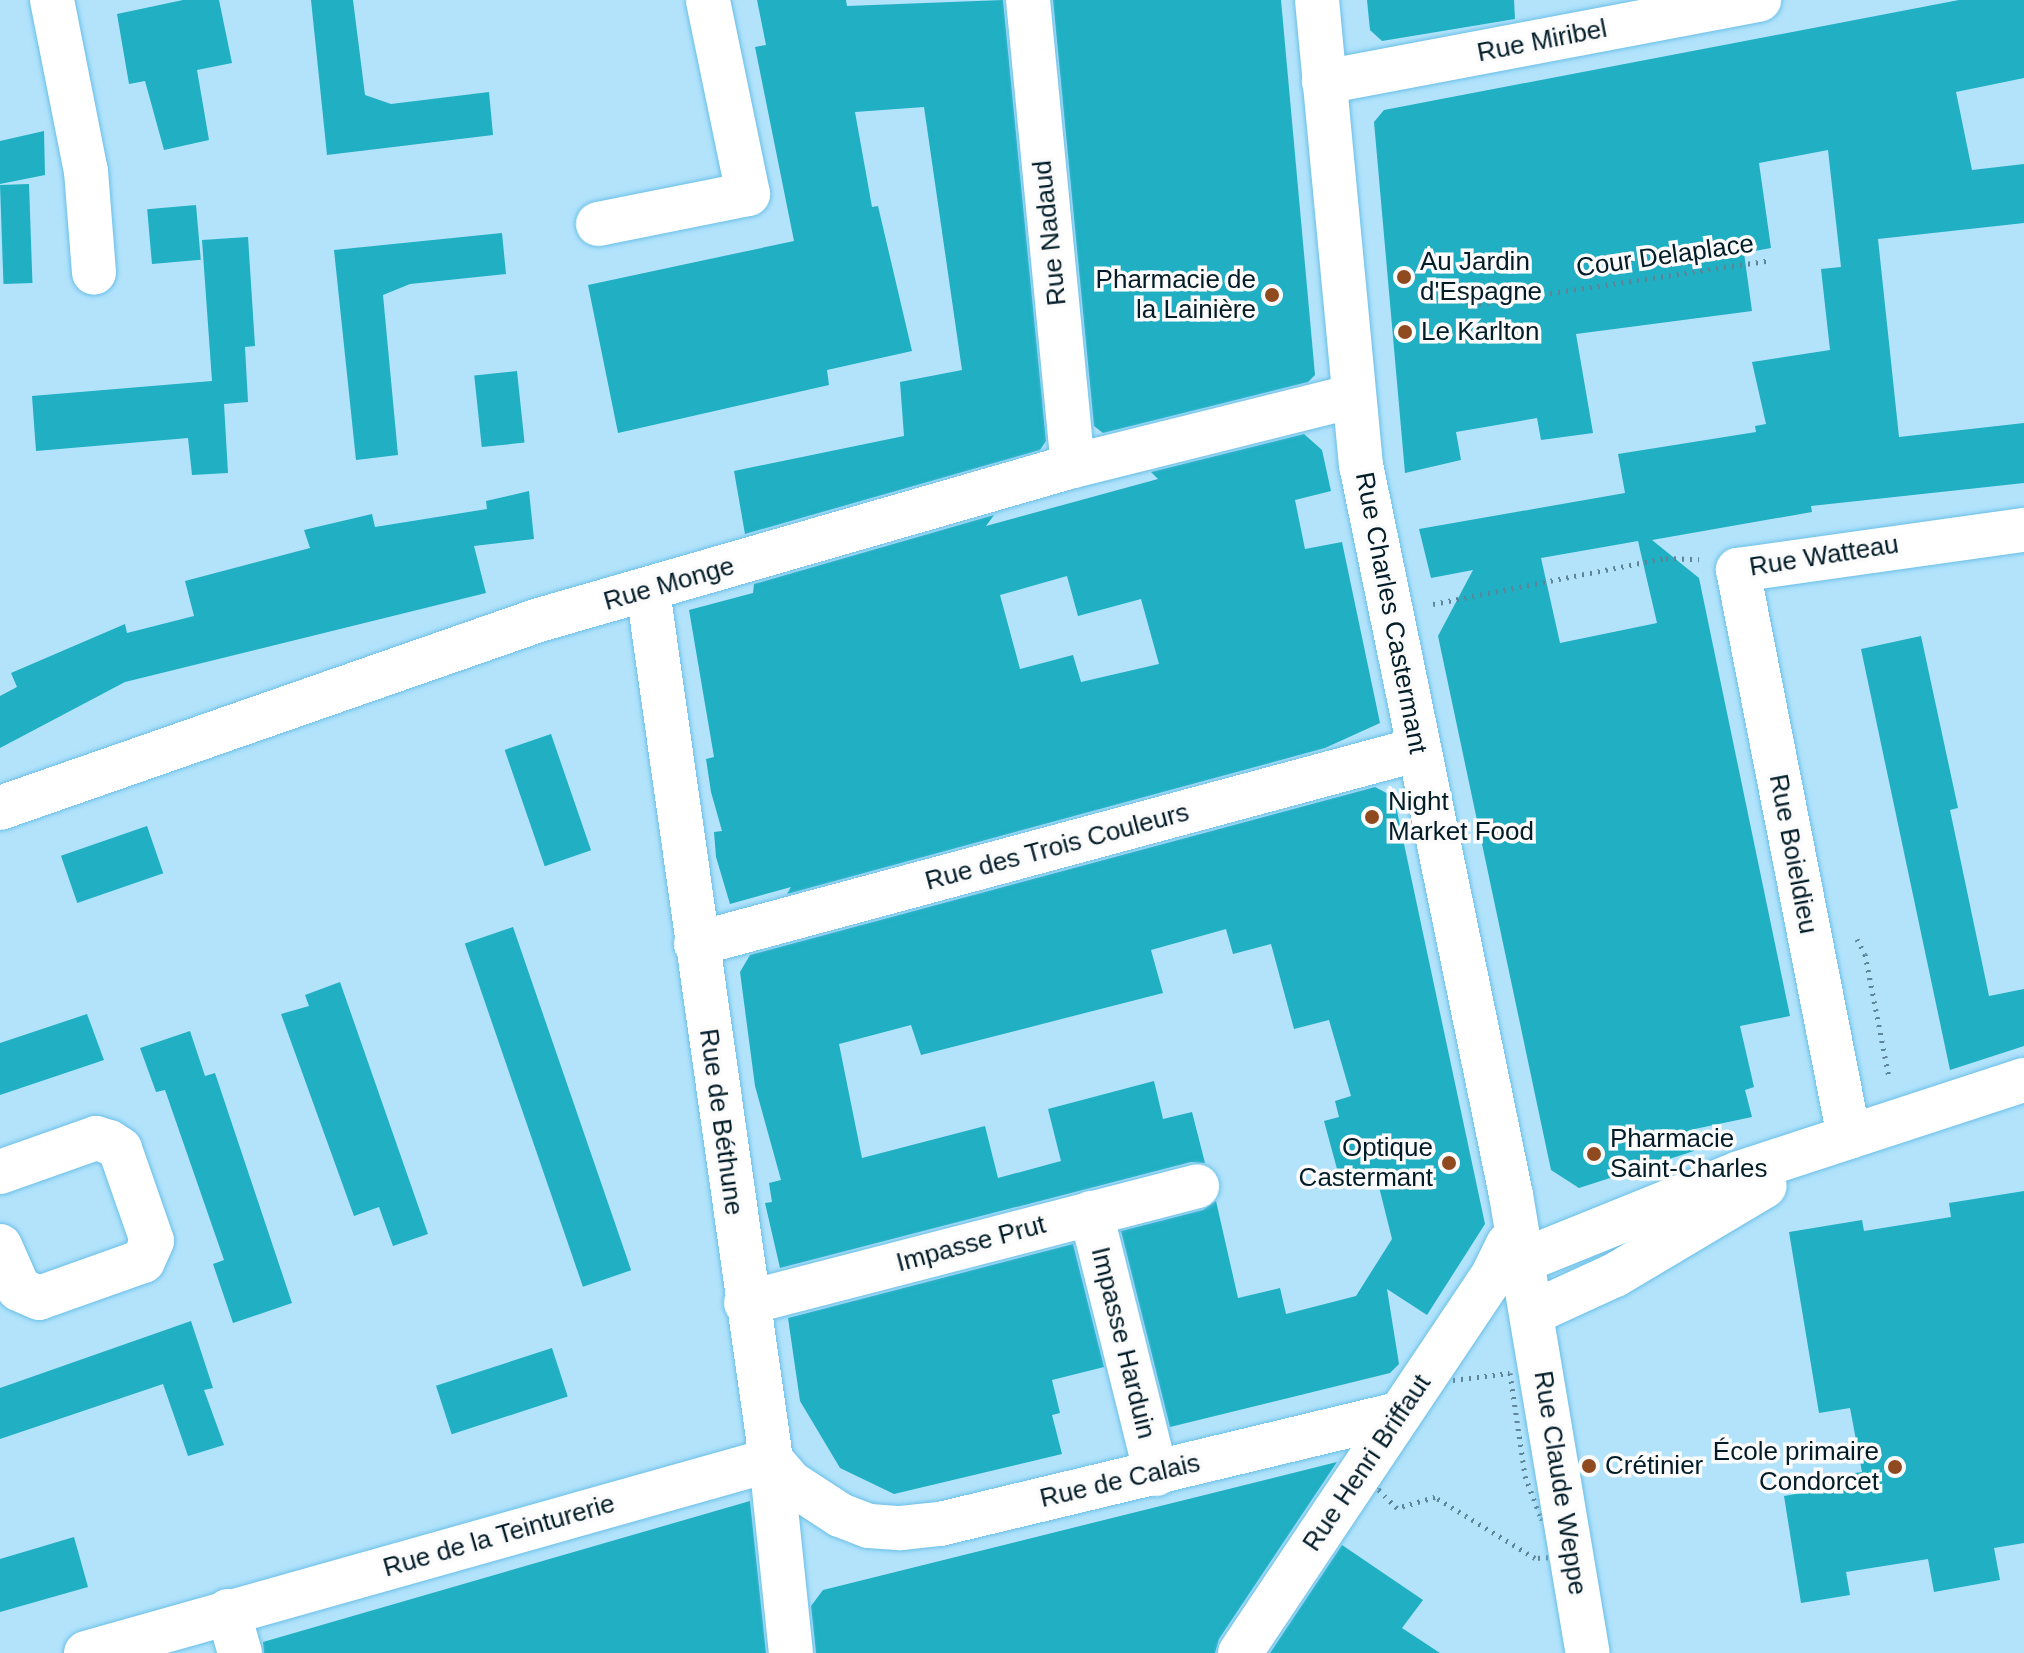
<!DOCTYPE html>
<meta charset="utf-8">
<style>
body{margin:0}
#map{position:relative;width:2024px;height:1653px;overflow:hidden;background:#b2e3fb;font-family:Helvetica,sans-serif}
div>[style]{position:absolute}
.building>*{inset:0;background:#20afc3;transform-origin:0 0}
.path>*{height:5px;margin-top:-2.5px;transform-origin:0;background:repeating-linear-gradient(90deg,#5e8497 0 2px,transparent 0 8px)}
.roads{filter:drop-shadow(0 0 2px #6abfe7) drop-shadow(0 0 2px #6abfe7)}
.minor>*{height:44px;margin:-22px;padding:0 22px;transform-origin:22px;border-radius:22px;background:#fff}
.dots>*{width:22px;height:22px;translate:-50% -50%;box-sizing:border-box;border:4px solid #fbfbfb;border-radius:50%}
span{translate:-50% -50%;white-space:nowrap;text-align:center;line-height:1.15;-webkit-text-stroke:7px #fbfbfb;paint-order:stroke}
.street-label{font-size:26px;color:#021c28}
.poi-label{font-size:26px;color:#021c28}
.left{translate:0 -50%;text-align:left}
.right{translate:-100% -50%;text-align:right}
</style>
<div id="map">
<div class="building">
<div style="clip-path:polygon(183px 0,219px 0,232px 63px,197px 70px,209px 140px,164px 150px,145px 81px,129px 84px,117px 14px)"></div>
<div style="clip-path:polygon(311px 0,353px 0,365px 95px,391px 104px,489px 92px,493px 135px,327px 155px)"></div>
<div style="clip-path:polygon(757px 0,846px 0,847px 6px,1003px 0,1046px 441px,1040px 450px,745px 534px,734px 471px,904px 436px,900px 382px,962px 370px,924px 107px,855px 112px,872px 207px,878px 206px,912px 351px,827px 370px,829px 385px,618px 433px,588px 285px,794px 241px,755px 47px,766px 45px)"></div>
<div style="clip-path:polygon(1053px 0,1281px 0,1315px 375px,1308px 382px,1103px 433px,1094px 426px)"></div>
<div style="clip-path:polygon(1367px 0,1514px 0,1515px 19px,1382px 41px,1370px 30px)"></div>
<div style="clip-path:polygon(evenodd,1959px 0,2024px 0,2024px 78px,1956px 92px,1972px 170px,2024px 164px,2024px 223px,1878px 239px,1899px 437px,2024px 423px,2024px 483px,1811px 506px,1812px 512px,1652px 540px,1699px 578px,1790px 1016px,1740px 1026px,1754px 1087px,1745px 1090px,1752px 1117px,1690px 1130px,1694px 1151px,1579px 1188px,1551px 1170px,1438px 636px,1473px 570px,1431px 578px,1419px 529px,1625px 493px,1618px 454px,1756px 432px,1755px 426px,1766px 424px,1752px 362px,1830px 350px,1821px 269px,1841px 267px,1828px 150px,1759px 163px,1771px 248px,1744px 253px,1752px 311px,1576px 334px,1593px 433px,1541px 440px,1537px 418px,1456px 432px,1461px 460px,1405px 473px,1374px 122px,1384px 110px,1959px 0,1638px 541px,1657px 623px,1560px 643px,1541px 558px,1638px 541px)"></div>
<div style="clip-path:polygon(44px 131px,45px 175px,0 184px,0 141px)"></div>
<div style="left:29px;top:184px;width:99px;height:29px;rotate:88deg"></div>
<div style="left:196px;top:205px;width:55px;height:49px;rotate:85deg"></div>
<div style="clip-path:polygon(502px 233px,506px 274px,410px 284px,383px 295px,398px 455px,356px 460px,334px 250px)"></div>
<div style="clip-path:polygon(248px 237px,255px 346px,245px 347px,248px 402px,224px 404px,228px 473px,192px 475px,188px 438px,36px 451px,32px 396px,212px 381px,202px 240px)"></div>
<div style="left:517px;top:371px;width:72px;height:43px;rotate:84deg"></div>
<div style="clip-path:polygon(evenodd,1304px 434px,1322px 450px,1331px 491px,1295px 500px,1305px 549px,1342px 542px,1380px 723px,1325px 748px,787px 894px,791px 887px,730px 904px,716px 857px,714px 832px,722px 831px,711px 792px,706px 759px,714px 757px,689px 610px,753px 593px,754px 584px,994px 515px,986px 526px,1158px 479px,1151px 472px,1304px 434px,1067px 576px,1078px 616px,1141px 599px,1159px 664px,1081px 682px,1073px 655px,1020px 669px,1000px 595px,1067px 576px)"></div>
<div style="clip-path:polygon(529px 491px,534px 539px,474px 546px,486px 593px,125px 682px,0 748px,0 696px,17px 687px,11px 673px,125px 624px,127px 633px,194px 616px,185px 581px,310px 548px,304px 530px,372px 514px,375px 527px,487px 509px,486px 501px)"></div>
<div style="clip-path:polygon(1921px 636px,1958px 808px,1950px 810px,1989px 996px,2024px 989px,2024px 1046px,1950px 1070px,1861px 649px)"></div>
<div style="left:551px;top:734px;width:123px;height:49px;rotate:71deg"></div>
<div style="clip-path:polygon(1375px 787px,1394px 797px,1485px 1224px,1427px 1315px,1387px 1289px,1399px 1364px,1390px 1373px,1170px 1427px,1121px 1231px,1203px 1210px,1216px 1201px,1238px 1298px,1280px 1288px,1286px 1314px,1356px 1296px,1392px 1239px,1375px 1171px,1340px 1180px,1324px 1121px,1339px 1117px,1335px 1101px,1351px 1096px,1329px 1020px,1294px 1029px,1271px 944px,1233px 954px,1226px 929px,1151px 950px,1163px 993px,921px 1055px,911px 1025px,839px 1044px,862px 1158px,985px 1126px,998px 1178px,1061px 1161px,1048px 1109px,1154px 1081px,1163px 1119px,1192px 1112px,1205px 1163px,1191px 1162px,780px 1268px,765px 1203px,772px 1202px,769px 1183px,781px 1180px,755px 1086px,740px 972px,750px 955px)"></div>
<div style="left:147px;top:826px;width:50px;height:91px;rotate:71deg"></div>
<div style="left:513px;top:927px;width:363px;height:51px;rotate:71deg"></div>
<div style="clip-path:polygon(340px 982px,428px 1234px,393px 1246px,379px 1207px,354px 1216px,281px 1014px,309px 1006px,305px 995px)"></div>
<div style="clip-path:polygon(87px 1014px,104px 1060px,0 1095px,0 1043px)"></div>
<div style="clip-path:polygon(190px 1031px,205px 1076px,215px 1073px,292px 1303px,233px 1323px,213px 1264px,224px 1260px,165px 1090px,156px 1092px,140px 1048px)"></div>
<div style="clip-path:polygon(2024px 1191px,2024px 1543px,1994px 1548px,2000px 1580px,1934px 1592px,1928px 1559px,1846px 1572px,1850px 1595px,1801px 1603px,1784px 1496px,1842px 1486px,1841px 1475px,1862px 1472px,1850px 1408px,1819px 1413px,1789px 1232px,1862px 1220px,1864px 1231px,1951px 1217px,1949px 1203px)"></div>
<div style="clip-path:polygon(1073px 1244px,1104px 1367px,1052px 1380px,1060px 1413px,1052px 1415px,1062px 1454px,894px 1494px,840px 1468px,800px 1401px,788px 1318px)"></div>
<div style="clip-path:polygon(191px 1321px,213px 1388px,204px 1390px,224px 1445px,188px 1456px,163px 1384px,0 1439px,0 1388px)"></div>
<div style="left:552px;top:1348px;width:51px;height:122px;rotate:72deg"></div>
<div style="clip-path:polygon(1337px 1462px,1219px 1639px,1215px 1653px,816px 1653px,811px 1606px,823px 1590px)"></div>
<div style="clip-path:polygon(750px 1501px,766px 1653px,264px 1653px,263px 1642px)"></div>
<div style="clip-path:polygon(74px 1537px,88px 1587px,0 1612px,0 1559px)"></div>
<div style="clip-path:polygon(1342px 1545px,1423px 1600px,1402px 1628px,1440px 1653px,1270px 1653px)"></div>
</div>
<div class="path">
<div style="left:1471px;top:305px;width:303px;rotate:-8.5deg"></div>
<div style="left:1433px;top:604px;width:237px;rotate:-11.2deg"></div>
<div style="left:1666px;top:558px;width:33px;rotate:2deg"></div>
<div style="left:1857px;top:939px;width:17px;rotate:62deg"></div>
<div style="left:1865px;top:954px;width:125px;rotate:79deg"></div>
<div style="left:1510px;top:1373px;width:104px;rotate:81.7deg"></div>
<div style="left:1525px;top:1476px;width:45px;rotate:69.1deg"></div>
<div style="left:1541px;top:1518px;width:49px;rotate:50.8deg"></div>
<div style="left:1572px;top:1556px;width:37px;rotate:177deg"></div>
<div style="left:1535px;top:1558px;width:117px;rotate:-148.6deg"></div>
<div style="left:1435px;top:1497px;width:40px;rotate:164deg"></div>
<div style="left:1397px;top:1508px;width:27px;rotate:-135deg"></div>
<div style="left:1378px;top:1489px;width:12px;rotate:-81deg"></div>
<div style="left:1380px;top:1477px;width:116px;rotate:-55.9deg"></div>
<div style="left:1445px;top:1381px;width:65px;rotate:-7deg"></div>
</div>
<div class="roads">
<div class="minor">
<div style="left:52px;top:0;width:174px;rotate:78.8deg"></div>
<div style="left:86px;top:171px;width:102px;rotate:85.5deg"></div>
<div style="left:1028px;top:0;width:468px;rotate:84.5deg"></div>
<div style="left:1317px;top:0;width:467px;rotate:84.6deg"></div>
<div style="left:1361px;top:465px;width:745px;rotate:78.39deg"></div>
<div style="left:1511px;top:1195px;width:464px;rotate:80.5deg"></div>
<div style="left:1324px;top:82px;width:443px;rotate:-10.7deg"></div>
<div style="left:598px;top:224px;width:153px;rotate:-11.3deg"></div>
<div style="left:748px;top:194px;width:198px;rotate:-101.7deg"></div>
<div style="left:648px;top:591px;width:878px;rotate:81.94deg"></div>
<div style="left:771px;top:1460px;width:194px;rotate:84.1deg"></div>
<div style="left:0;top:808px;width:571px;rotate:-19.23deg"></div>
<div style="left:539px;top:620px;width:556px;rotate:-16.09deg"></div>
<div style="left:1073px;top:466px;width:285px;rotate:-14deg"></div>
<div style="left:696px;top:944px;width:749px;rotate:-15.09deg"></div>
<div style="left:1849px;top:1137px;width:578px;rotate:-101.08deg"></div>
<div style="left:1738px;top:570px;width:289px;rotate:-8deg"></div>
<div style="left:0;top:1172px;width:102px;rotate:-19.5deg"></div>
<div style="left:96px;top:1138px;width:14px;rotate:17deg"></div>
<div style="left:109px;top:1142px;width:13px;rotate:32deg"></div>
<div style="left:120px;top:1149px;width:97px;rotate:70.8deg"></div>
<div style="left:152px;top:1241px;width:22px;rotate:114deg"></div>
<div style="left:143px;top:1261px;width:110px;rotate:160.4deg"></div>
<div style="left:39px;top:1298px;width:22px;rotate:-156deg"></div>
<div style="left:19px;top:1289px;width:47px;rotate:-113.8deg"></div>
<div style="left:1091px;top:1213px;width:269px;rotate:76deg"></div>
<div style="left:1497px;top:1271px;width:261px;rotate:-22deg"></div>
<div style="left:1739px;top:1173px;width:300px;rotate:-18.1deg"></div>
<div style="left:746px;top:1303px;width:466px;rotate:-14.5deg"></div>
<div style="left:1532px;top:1313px;width:91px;rotate:-24.6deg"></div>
<div style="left:1615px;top:1275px;width:174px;rotate:-30.7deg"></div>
<div style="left:771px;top:1460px;width:30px;rotate:49deg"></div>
<div style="left:791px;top:1483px;width:59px;rotate:33.1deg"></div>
<div style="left:840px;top:1515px;width:31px;rotate:21deg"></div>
<div style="left:869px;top:1526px;width:32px;rotate:4deg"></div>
<div style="left:901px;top:1528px;width:39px;rotate:-6deg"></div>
<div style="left:940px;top:1524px;width:472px;rotate:-13.5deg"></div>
<div style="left:228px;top:1611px;width:44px;rotate:74.1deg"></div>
<div style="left:86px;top:1653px;width:712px;rotate:-15.74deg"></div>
<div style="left:1240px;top:1653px;width:457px;rotate:-56.2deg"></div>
<div style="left:1494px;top:1273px;width:32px;rotate:-64deg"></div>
</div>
</div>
<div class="dots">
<div style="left:1404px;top:277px;background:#8f4a20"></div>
<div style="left:1272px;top:295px;background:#8f4a20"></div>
<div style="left:1405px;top:332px;background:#8f4a20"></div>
<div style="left:1372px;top:817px;background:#8f4a20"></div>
<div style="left:1594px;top:1154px;background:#8f4a20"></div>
<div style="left:1449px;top:1163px;background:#8f4a20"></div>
<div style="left:1589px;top:1466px;background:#8f4a20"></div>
<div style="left:1895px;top:1467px;background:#8f4a20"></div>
</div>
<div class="street-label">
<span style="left:1542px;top:41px;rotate:-11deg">Rue Miribel</span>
<span style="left:1050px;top:233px;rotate:-96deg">Rue Nadaud</span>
<span style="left:1665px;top:256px;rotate:-8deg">Cour Delaplace</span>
<span style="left:1824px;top:556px;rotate:-9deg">Rue Watteau</span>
<span style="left:669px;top:584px;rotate:-16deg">Rue Monge</span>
<span style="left:1391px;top:613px;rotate:79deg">Rue Charles Castermant</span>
<span style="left:1057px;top:847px;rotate:-15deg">Rue des Trois Couleurs</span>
<span style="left:1793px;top:854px;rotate:79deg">Rue Boieldieu</span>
<span style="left:721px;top:1122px;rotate:82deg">Rue de Béthune</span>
<span style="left:971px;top:1244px;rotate:-15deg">Impasse Prut</span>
<span style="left:1123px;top:1343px;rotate:76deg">Impasse Harduin</span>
<span style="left:1367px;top:1463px;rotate:-56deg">Rue Henri Briffaut</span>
<span style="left:1120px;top:1481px;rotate:-13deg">Rue de Calais</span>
<span style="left:1560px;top:1483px;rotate:81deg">Rue Claude Weppe</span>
<span style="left:499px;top:1536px;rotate:-16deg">Rue de la Teinturerie</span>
</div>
<div class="poi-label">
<span class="left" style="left:1420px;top:277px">Au Jardin<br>d'Espagne</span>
<span class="right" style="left:1256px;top:295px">Pharmacie de<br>la Lainière</span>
<span class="left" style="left:1421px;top:332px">Le Karlton</span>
<span class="left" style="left:1388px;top:817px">Night<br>Market Food</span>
<span class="left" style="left:1610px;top:1154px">Pharmacie<br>Saint-Charles</span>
<span class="right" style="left:1433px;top:1163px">Optique<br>Castermant</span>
<span class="right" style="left:1879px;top:1467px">École primaire<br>Condorcet</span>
<span class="left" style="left:1605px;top:1466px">Crétinier</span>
</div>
</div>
